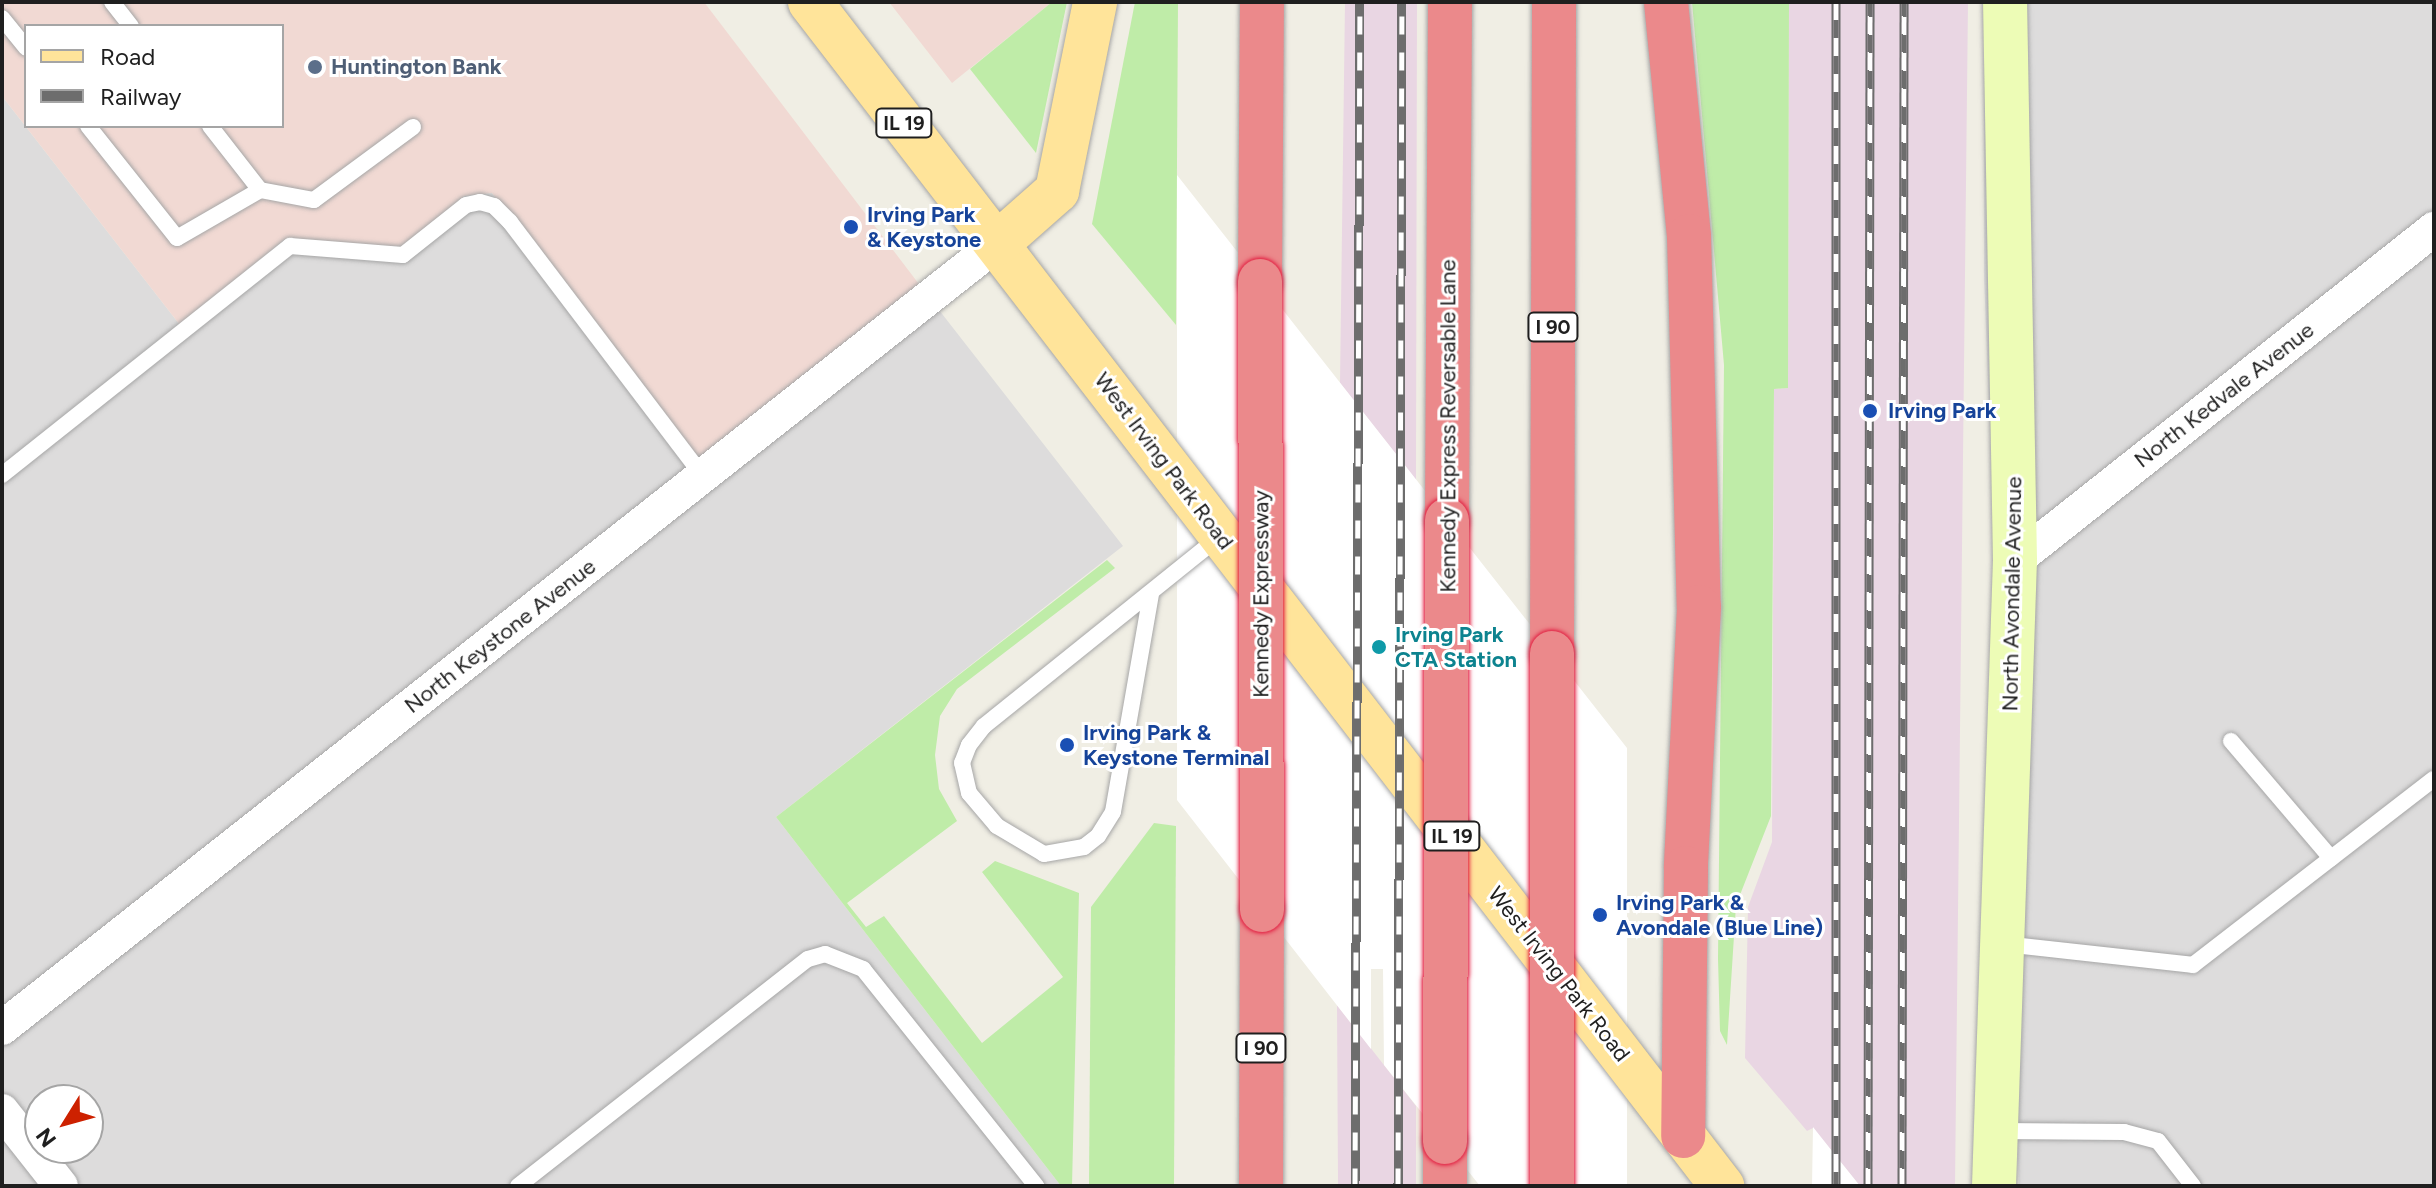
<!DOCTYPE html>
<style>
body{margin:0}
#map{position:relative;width:2436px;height:1188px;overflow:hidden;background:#f0eee4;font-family:Figtree,sans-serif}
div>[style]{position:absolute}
.residential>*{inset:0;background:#dddcdc}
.commercial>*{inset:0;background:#f1d9d3}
.industrial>*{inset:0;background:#e9d6e3}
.grass>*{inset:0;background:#bfeca8}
.pier>*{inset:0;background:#fff}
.roads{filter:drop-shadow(0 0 2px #a6a6a6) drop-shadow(0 0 2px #a6a6a6)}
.lane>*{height:16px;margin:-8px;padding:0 8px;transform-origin:8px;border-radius:8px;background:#fff}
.street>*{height:34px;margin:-17px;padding:0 17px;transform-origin:17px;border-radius:17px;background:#fff}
.secondary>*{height:44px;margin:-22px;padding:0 22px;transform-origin:22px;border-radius:22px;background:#edfcb6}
.primary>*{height:44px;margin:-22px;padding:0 22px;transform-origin:22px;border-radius:22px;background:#ffe49a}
.highway>*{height:44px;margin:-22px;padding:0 22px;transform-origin:22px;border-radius:22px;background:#eb898b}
.rail>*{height:9px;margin-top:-4.5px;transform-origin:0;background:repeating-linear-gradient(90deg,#fff 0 18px,#6d6d6d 0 36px);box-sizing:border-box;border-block:2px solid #6d6d6d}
.bridges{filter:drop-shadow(0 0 2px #e21d40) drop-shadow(0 0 2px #e21d40)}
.highway-bridge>*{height:44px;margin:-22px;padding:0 22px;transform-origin:22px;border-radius:22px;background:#eb898b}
.dots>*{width:22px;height:22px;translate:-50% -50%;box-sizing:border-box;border:4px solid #fff;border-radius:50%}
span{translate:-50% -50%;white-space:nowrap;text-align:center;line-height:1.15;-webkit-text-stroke:6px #fff;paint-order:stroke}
.shield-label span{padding:2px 6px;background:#fff;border:2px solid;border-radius:6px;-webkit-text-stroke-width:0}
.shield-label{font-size:20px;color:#1f1f1f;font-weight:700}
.service-label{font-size:22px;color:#4e5e75;font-weight:700}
.left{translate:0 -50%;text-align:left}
.transit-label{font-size:22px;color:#164399;font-weight:700}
.street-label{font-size:22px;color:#1f1f1f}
.culture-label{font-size:22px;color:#0d838f;font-weight:700}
.frame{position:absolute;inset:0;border:4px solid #1f1f1f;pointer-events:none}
.legend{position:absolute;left:24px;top:24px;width:260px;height:104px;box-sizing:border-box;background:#fff;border:2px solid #a5a5a5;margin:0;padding:10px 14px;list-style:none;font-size:24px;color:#1f1f1f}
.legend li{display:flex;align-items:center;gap:16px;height:40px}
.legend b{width:40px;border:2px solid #a5a5a5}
.north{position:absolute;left:24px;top:1084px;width:80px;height:80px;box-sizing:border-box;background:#fff;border:2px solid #a5a5a5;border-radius:50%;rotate:233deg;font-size:22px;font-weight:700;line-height:32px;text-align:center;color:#1f1f1f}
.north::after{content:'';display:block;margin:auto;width:28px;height:36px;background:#cd2100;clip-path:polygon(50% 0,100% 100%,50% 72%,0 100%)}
</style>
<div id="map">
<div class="residential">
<div style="clip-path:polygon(1984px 2px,2434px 2px,2434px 1186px,2019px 1186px,1984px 276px)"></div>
<div style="clip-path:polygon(evenodd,2px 96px,180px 325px,285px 239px,403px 247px,464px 196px,492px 193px,705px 468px,925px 292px,1123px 546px,776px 817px,1061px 1186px,2px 1186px,2px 96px,40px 1100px,88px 1100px,88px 1148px,40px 1148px,40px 1100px)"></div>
</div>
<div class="commercial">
<div style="clip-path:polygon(evenodd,2px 2px,704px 2px,925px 292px,705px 469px,492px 193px,464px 196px,403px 247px,285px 239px,180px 325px,2px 96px,2px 2px,26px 26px,282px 26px,282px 126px,26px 126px,26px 26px)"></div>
<div style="clip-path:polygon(889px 2px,1052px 2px,952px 83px)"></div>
</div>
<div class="industrial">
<div style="clip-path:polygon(1345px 2px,1417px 2px,1416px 480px,1340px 383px)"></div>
<div style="clip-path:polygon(1789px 2px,1968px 2px,1955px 1186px,1860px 1186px,1813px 1128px,1807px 1131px,1745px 1058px,1748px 907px,1772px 842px,1774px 389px,1788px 388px)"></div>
<div style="clip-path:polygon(1337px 1005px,1416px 1106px,1416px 1186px,1338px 1186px)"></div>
</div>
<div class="grass">
<div style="clip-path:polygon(1052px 2px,1067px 2px,1036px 153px,970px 69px)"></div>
<div style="clip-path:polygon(1135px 2px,1178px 2px,1176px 325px,1092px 224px)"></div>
<div style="clip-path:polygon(1692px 2px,1789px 2px,1788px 388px,1774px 389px,1771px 816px,1736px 905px,1727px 1045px,1720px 1031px,1718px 959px,1724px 365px)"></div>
<div style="clip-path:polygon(1107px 560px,1115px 568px,957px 689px,940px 716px,935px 755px,939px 789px,957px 821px,847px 903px,866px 927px,884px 916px,982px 1043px,1063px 977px,982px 872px,995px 861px,1079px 893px,1072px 1186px,1061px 1186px,776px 817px)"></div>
<div style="clip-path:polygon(1154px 823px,1176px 826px,1174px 1186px,1089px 1186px,1091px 907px)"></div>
</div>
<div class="pier">
<div style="clip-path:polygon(1177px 175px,1627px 748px,1627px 1186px,1480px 1186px,1384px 1065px,1383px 969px,1371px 969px,1371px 1049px,1177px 800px)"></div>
<div style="clip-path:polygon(1813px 1127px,1836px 1156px,1860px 1186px,1812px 1186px)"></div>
</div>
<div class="roads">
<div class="lane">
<div style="left:112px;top:2px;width:31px;rotate:52deg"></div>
<div style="left:2px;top:18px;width:38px;rotate:51deg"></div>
<div style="left:88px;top:126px;width:143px;rotate:51.5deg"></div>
<div style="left:177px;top:238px;width:96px;rotate:-30deg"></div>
<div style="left:260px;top:190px;width:55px;rotate:10.5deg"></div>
<div style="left:314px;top:200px;width:123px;rotate:-36.4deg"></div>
<div style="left:210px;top:126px;width:81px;rotate:52deg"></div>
<div style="left:2px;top:475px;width:368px;rotate:-38.5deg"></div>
<div style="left:290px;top:246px;width:113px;rotate:4.6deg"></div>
<div style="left:403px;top:255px;width:80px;rotate:-38.4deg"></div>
<div style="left:466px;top:205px;width:14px;rotate:-12deg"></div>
<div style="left:480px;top:202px;width:15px;rotate:16deg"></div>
<div style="left:494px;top:206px;width:23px;rotate:45deg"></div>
<div style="left:510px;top:222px;width:319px;rotate:52.8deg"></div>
<div style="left:1151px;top:594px;width:221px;rotate:99.9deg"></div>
<div style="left:1113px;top:812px;width:28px;rotate:122deg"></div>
<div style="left:1098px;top:836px;width:18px;rotate:142deg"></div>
<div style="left:1084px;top:847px;width:41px;rotate:170.1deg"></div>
<div style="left:1044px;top:854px;width:55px;rotate:-149.2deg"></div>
<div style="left:997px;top:826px;width:43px;rotate:-130.3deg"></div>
<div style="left:969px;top:793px;width:31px;rotate:-103deg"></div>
<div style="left:962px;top:763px;width:19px;rotate:-69deg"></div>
<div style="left:969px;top:745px;width:24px;rotate:-52deg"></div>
<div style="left:984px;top:726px;width:300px;rotate:-38.8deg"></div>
<div style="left:2231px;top:741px;width:154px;rotate:49.5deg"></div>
<div style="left:2004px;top:944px;width:190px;rotate:6.3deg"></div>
<div style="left:2193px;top:965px;width:304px;rotate:-37.7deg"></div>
<div style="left:1998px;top:1131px;width:126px;rotate:0.5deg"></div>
<div style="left:2124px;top:1132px;width:35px;rotate:15deg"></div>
<div style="left:2158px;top:1141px;width:57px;rotate:52.1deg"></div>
<div style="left:518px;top:1186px;width:368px;rotate:-38.1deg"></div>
<div style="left:808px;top:959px;width:18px;rotate:-16deg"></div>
<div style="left:825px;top:954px;width:41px;rotate:21.5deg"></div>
<div style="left:863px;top:969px;width:278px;rotate:51.4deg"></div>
</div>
<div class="street">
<div style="left:2015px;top:561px;width:535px;rotate:-38.39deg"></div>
<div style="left:2px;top:1028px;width:1268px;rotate:-38.24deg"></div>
<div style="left:2px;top:1111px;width:95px;rotate:51.8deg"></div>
</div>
<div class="secondary">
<div style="left:1994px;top:1186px;width:625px;rotate:-88.08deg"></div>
<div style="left:2015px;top:561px;width:559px;rotate:-91.02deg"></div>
</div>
<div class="primary">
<div style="left:810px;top:2px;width:1495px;rotate:52.39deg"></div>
<div style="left:998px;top:243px;width:79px;rotate:-41.4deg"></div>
<div style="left:1057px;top:191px;width:193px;rotate:-78.6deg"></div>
</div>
<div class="highway">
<div style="left:1666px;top:2px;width:235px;rotate:84.4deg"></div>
<div style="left:1689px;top:236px;width:371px;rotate:88.5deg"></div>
<div style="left:1699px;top:607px;width:261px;rotate:92.9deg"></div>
<div style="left:1686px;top:868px;width:268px;rotate:90.6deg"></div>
<div style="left:1260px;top:281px;width:279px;rotate:-89.6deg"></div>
<div style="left:1447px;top:520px;width:518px;rotate:-89.67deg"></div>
<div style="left:1552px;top:653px;width:651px;rotate:-89.82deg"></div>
<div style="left:1261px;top:1186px;width:276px;rotate:-89.8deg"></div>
<div style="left:1445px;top:1186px;width:44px;rotate:-90deg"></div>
</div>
</div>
<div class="rail">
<div style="left:1836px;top:2px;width:1184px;rotate:90deg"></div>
<div style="left:1355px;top:1186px;width:1184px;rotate:-89.76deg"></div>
<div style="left:1398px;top:1186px;width:1184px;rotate:-89.81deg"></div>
<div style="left:1868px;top:1186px;width:1184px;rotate:-89.9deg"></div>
<div style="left:1902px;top:1186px;width:1184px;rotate:-89.9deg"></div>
</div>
<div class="bridges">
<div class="highway-bridge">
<div style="left:1260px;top:281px;width:629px;rotate:89.82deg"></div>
<div style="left:1445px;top:1142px;width:622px;rotate:-89.82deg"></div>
<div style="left:1552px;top:1186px;width:533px;rotate:-90deg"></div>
</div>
</div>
<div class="dots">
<div style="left:315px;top:67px;background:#5c6f8a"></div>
<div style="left:851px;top:227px;background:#1a4fb4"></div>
<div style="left:1870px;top:411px;background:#1a4fb4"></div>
<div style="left:1379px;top:647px;background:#0f9aa8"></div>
<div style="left:1067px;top:745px;background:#1a4fb4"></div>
<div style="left:1600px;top:915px;background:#1a4fb4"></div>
</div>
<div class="shield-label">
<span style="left:904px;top:123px">IL 19</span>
<span style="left:1553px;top:327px">I 90</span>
<span style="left:1452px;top:836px">IL 19</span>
<span style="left:1261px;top:1048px">I 90</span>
</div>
<div class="service-label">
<span class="left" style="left:331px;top:67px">Huntington Bank</span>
</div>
<div class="transit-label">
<span class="left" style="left:867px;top:227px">Irving Park<br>&amp; Keystone</span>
<span class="left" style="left:1888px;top:411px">Irving Park</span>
<span class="left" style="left:1083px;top:745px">Irving Park &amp;<br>Keystone Terminal</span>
<span class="left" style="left:1616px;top:915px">Irving Park &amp;<br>Avondale (Blue Line)</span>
</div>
<div class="street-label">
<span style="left:2224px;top:395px;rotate:-38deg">North Kedvale Avenue</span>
<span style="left:1448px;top:426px;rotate:-90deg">Kennedy Express Reversable Lane</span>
<span style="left:1164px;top:461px;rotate:53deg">West Irving Park Road</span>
<span style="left:1261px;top:594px;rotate:-90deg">Kennedy Expressway</span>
<span style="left:2012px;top:594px;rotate:-89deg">North Avondale Avenue</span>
<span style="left:500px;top:636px;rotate:-38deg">North Keystone Avenue</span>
<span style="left:1559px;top:974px;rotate:52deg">West Irving Park Road</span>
</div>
<div class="culture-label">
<span class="left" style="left:1395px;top:647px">Irving Park<br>CTA Station</span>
</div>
<div class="frame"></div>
<ul class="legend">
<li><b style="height:10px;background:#ffe49a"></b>Road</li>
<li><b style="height:10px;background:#6d6d6d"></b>Railway</li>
</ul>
<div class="north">N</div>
</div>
